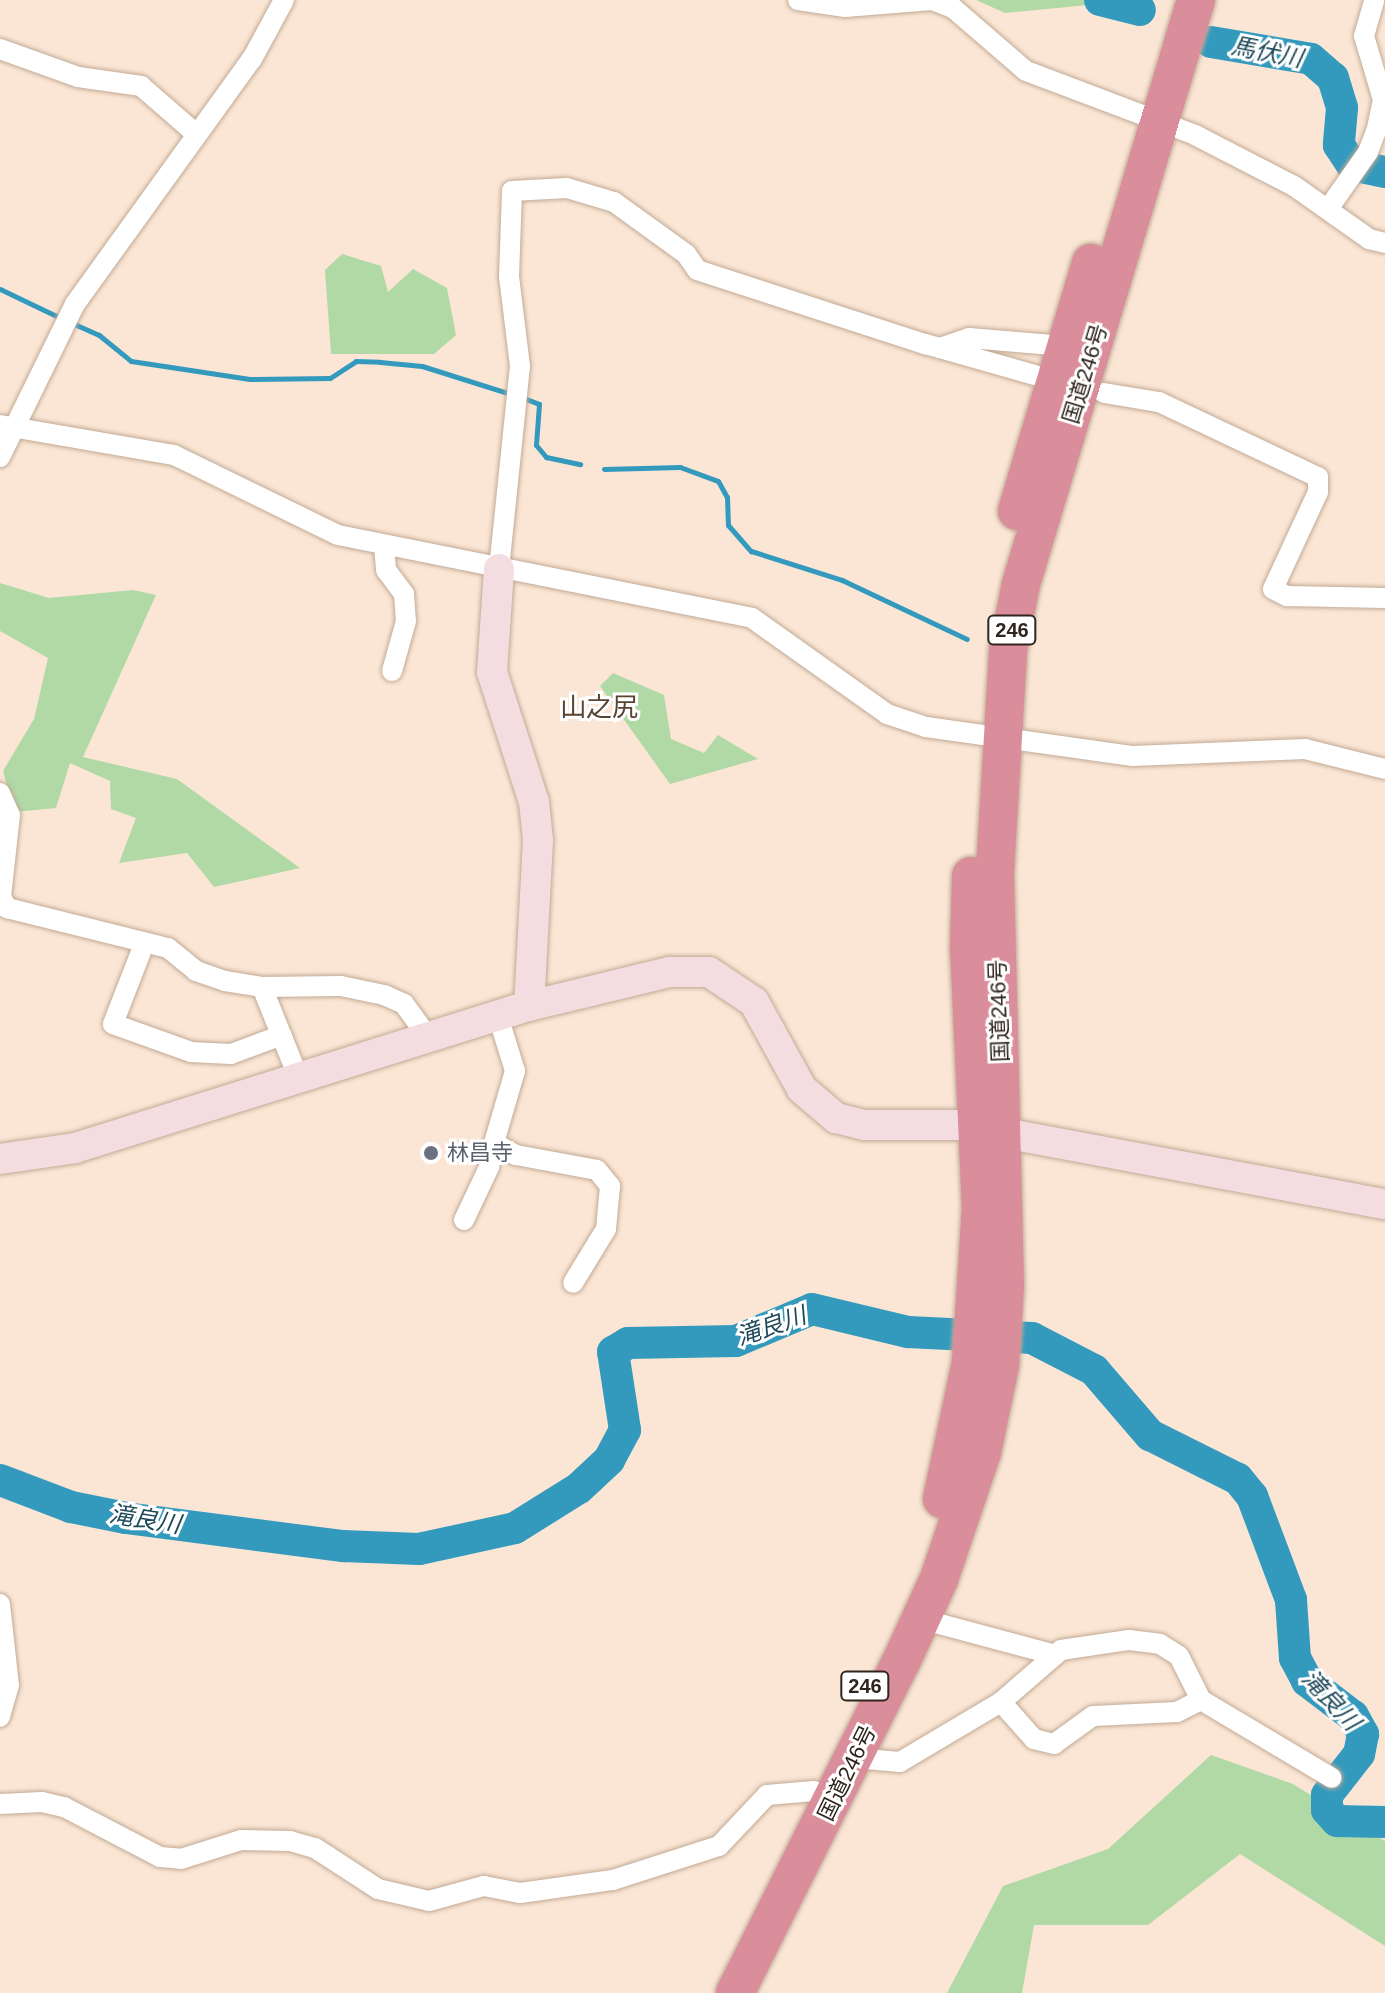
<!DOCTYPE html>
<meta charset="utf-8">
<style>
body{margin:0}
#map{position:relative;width:1385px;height:1993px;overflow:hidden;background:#fbe6d5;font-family:Arial,"Noto Sans JP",sans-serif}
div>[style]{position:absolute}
.green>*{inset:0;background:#b0d9a5}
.stream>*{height:5px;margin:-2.5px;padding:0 2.5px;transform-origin:2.5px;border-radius:2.5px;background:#339abe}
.river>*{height:32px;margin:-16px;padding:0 16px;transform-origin:16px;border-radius:16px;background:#339abe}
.roads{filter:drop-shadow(0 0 2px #c2aa95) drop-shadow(0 0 2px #c2aa95)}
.street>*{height:20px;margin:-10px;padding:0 10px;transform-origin:10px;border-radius:10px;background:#fff}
.secondary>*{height:30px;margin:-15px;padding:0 15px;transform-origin:15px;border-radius:15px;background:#f4dde1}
.highway>*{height:38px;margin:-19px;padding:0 19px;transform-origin:19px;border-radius:19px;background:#da8d9a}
.dots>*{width:22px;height:22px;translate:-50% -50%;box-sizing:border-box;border:4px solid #fff;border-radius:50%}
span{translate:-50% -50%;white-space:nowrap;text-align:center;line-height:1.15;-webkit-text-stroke:6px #fff;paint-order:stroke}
.shield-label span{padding:2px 6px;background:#fff;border:2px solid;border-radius:6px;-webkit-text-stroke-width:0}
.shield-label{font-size:20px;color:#2f251d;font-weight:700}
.street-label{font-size:22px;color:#2f251d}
.worship-label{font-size:22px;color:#5b616d}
.left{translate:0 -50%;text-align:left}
.water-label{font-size:24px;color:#1e4959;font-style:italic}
.quarter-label{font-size:26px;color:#594432}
</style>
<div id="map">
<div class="green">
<div style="clip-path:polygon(976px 0,1139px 0,1005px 13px)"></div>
<div style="clip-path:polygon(342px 254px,381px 266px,388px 292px,413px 269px,447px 288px,456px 335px,434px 354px,331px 354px,325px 270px)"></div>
<div style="clip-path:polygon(0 583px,49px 598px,133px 590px,156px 595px,83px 757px,177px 779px,300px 868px,214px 887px,187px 853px,119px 863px,136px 818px,111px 809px,110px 781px,70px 763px,56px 808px,14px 812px,3px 771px,34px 719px,48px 658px,0 631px)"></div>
<div style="clip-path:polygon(613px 673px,664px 695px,671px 739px,704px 753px,718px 735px,758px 759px,670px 784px,600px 686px)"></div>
<div style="clip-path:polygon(1211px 1755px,1293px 1784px,1385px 1841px,1385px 1946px,1240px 1854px,1148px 1925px,1034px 1925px,1022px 1993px,947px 1993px,1003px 1886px,1108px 1849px)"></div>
</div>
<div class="stream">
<div style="left:0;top:289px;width:70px;rotate:25.5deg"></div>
<div style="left:72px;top:323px;width:30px;rotate:24deg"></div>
<div style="left:99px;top:335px;width:41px;rotate:39.1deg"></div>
<div style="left:131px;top:361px;width:120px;rotate:8.6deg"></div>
<div style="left:250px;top:379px;width:80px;rotate:-0.7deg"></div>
<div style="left:330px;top:378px;width:31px;rotate:-33deg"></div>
<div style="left:356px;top:361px;width:24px;rotate:2deg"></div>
<div style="left:380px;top:362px;width:42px;rotate:5.4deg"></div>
<div style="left:422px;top:366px;width:93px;rotate:17.5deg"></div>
<div style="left:521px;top:397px;width:19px;rotate:21deg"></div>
<div style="left:539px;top:404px;width:41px;rotate:94.2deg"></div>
<div style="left:536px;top:445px;width:16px;rotate:50deg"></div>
<div style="left:546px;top:457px;width:35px;rotate:12deg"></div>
<div style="left:604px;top:469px;width:76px;rotate:-1.5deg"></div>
<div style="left:680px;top:467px;width:40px;rotate:20.2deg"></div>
<div style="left:718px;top:481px;width:18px;rotate:61deg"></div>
<div style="left:727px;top:497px;width:28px;rotate:88deg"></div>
<div style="left:728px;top:525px;width:35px;rotate:49deg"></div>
<div style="left:751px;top:551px;width:96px;rotate:17.7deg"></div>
<div style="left:842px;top:580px;width:138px;rotate:25.3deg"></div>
</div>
<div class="river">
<div style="left:1100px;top:0;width:41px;rotate:14deg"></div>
<div style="left:1211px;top:42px;width:101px;rotate:9.6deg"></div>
<div style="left:1311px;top:59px;width:29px;rotate:41deg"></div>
<div style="left:1333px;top:78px;width:31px;rotate:73deg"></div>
<div style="left:1342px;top:108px;width:37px;rotate:95deg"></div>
<div style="left:1339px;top:145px;width:24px;rotate:57deg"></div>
<div style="left:1352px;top:165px;width:34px;rotate:12deg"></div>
<div style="left:0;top:1480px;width:76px;rotate:20.8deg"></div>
<div style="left:71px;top:1507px;width:56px;rotate:11.3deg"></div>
<div style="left:126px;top:1518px;width:219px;rotate:7.4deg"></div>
<div style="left:343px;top:1546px;width:76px;rotate:2.3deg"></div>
<div style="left:419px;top:1549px;width:98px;rotate:-12.3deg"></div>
<div style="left:515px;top:1528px;width:75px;rotate:-32deg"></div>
<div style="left:579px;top:1488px;width:41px;rotate:-43deg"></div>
<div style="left:609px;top:1460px;width:34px;rotate:-62deg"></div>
<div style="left:625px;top:1430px;width:79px;rotate:-98.7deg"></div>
<div style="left:613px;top:1352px;width:17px;rotate:-31deg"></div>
<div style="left:628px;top:1343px;width:108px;rotate:-1.1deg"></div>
<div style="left:736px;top:1341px;width:82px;rotate:-22.8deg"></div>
<div style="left:812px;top:1309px;width:99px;rotate:13.5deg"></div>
<div style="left:908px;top:1332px;width:124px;rotate:2.8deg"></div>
<div style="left:1032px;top:1338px;width:70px;rotate:27.3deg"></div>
<div style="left:1094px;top:1370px;width:86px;rotate:49.3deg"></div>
<div style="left:1150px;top:1435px;width:98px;rotate:26.6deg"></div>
<div style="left:1238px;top:1479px;width:22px;rotate:51deg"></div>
<div style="left:1252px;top:1496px;width:111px;rotate:69.4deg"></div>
<div style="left:1291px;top:1600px;width:58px;rotate:86.1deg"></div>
<div style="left:1295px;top:1658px;width:26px;rotate:62deg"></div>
<div style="left:1307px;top:1681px;width:58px;rotate:37.3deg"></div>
<div style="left:1353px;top:1716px;width:21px;rotate:61deg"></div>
<div style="left:1363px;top:1734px;width:20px;rotate:101deg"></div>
<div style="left:1359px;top:1754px;width:52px;rotate:128deg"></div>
<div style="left:1327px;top:1795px;width:15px;rotate:90deg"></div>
<div style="left:1327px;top:1810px;width:15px;rotate:48deg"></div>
<div style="left:1337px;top:1821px;width:48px;rotate:1.2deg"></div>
</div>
<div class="roads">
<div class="street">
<div style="left:798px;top:0;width:48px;rotate:8.5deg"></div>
<div style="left:845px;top:7px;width:87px;rotate:-4.6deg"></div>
<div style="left:932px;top:0;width:22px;rotate:21deg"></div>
<div style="left:953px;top:8px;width:96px;rotate:40.8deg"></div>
<div style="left:1026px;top:71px;width:181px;rotate:20.7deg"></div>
<div style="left:1195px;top:135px;width:111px;rotate:27.3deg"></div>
<div style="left:1294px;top:186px;width:92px;rotate:35.2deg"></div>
<div style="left:1369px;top:239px;width:16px;rotate:14deg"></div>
<div style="left:0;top:49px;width:83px;rotate:19.7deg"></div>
<div style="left:78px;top:77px;width:64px;rotate:8.1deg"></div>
<div style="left:141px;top:86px;width:72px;rotate:41deg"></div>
<div style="left:1328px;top:209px;width:70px;rotate:-54.9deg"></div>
<div style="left:1368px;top:152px;width:26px;rotate:-69deg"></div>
<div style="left:1377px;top:128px;width:29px;rotate:-78deg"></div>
<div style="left:1383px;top:100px;width:67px;rotate:-106.5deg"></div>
<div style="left:1364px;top:36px;width:37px;rotate:-74deg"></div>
<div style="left:940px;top:348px;width:99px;rotate:15.9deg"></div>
<div style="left:1104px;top:393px;width:56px;rotate:9.3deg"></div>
<div style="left:1159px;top:402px;width:176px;rotate:25.3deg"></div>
<div style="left:1318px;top:477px;width:15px;rotate:90deg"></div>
<div style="left:1318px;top:492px;width:107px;rotate:114.9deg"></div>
<div style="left:1273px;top:589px;width:16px;rotate:27deg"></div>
<div style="left:1287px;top:596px;width:98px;rotate:1.2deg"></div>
<div style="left:0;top:425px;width:177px;rotate:9.8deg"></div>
<div style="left:174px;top:455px;width:182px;rotate:26deg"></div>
<div style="left:338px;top:535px;width:422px;rotate:11.3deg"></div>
<div style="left:752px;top:618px;width:166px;rotate:35.4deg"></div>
<div style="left:887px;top:714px;width:41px;rotate:18.4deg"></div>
<div style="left:926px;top:727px;width:209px;rotate:8deg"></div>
<div style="left:1133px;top:756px;width:172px;rotate:-2.3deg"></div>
<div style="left:1305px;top:749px;width:82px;rotate:14deg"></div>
<div style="left:0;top:457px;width:170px;rotate:-63.9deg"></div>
<div style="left:75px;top:304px;width:302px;rotate:-54.2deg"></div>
<div style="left:252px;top:59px;width:67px;rotate:-61.5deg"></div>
<div style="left:384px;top:546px;width:24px;rotate:85deg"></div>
<div style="left:386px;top:570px;width:30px;rotate:53deg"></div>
<div style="left:404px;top:594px;width:27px;rotate:86deg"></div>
<div style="left:406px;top:621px;width:52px;rotate:105.6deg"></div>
<div style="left:499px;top:569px;width:204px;rotate:-84.1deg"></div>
<div style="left:520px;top:366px;width:90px;rotate:-97deg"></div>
<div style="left:509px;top:277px;width:86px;rotate:-88deg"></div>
<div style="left:512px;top:191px;width:55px;rotate:-3.1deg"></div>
<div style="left:567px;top:188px;width:49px;rotate:16.6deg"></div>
<div style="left:614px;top:202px;width:89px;rotate:35.8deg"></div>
<div style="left:686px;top:254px;width:19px;rotate:55deg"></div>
<div style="left:697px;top:270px;width:240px;rotate:18deg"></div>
<div style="left:925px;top:344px;width:16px;rotate:15deg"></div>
<div style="left:940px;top:348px;width:31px;rotate:-19deg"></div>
<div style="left:969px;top:338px;width:96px;rotate:4.8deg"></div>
<div style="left:0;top:793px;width:24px;rotate:66deg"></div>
<div style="left:10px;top:815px;width:82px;rotate:96.3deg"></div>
<div style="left:1px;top:897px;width:13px;rotate:61deg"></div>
<div style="left:7px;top:908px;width:166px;rotate:14deg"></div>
<div style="left:168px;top:948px;width:36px;rotate:39deg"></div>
<div style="left:196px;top:971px;width:31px;rotate:19deg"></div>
<div style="left:225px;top:981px;width:37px;rotate:9deg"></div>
<div style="left:262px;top:987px;width:79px;rotate:-0.7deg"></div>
<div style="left:341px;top:986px;width:44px;rotate:11.8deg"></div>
<div style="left:384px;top:995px;width:22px;rotate:24deg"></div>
<div style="left:404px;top:1004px;width:39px;rotate:54deg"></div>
<div style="left:144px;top:944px;width:86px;rotate:111.2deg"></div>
<div style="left:113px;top:1024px;width:83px;rotate:19.7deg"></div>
<div style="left:191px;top:1052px;width:40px;rotate:2.9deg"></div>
<div style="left:231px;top:1054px;width:54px;rotate:-20.4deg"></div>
<div style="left:262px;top:987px;width:99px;rotate:68.1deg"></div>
<div style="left:498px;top:1016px;width:58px;rotate:72.8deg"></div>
<div style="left:515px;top:1071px;width:75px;rotate:106.3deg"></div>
<div style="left:494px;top:1143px;width:25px;rotate:29deg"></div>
<div style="left:516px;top:1155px;width:82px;rotate:10.5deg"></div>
<div style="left:597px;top:1170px;width:21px;rotate:51deg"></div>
<div style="left:610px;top:1186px;width:43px;rotate:95.3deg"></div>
<div style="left:606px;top:1229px;width:63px;rotate:121.4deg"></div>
<div style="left:464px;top:1220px;width:59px;rotate:-64.7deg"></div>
<div style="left:489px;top:1167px;width:25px;rotate:-78deg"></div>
<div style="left:0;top:1604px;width:81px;rotate:83.7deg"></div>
<div style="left:9px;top:1685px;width:33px;rotate:106deg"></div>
<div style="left:921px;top:1619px;width:139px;rotate:15deg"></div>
<div style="left:1001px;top:1702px;width:50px;rotate:48.3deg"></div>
<div style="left:1034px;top:1739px;width:21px;rotate:14deg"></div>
<div style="left:1054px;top:1744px;width:48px;rotate:-35.7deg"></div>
<div style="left:1093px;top:1716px;width:84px;rotate:-2.7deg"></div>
<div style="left:1177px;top:1712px;width:27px;rotate:-27deg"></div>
<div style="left:855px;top:1758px;width:45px;rotate:5.1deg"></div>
<div style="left:900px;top:1762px;width:117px;rotate:-30.7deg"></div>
<div style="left:1001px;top:1702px;width:79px;rotate:-40.9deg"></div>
<div style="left:1061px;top:1650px;width:69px;rotate:-8.4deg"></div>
<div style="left:1129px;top:1640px;width:31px;rotate:7deg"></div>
<div style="left:1160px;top:1644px;width:22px;rotate:32deg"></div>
<div style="left:1179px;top:1656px;width:49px;rotate:63.4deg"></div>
<div style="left:1201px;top:1700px;width:152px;rotate:30.8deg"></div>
<div style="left:0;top:1804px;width:42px;rotate:-2.7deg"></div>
<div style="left:42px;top:1802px;width:23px;rotate:13deg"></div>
<div style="left:64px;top:1807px;width:108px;rotate:27.5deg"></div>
<div style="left:160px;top:1857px;width:21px;rotate:5deg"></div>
<div style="left:181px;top:1859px;width:63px;rotate:-17.6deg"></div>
<div style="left:241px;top:1840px;width:49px;rotate:1.2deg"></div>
<div style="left:290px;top:1841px;width:26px;rotate:16deg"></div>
<div style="left:315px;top:1848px;width:75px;rotate:33.1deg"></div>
<div style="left:378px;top:1889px;width:52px;rotate:13.2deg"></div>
<div style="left:429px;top:1901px;width:57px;rotate:-15.3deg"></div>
<div style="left:484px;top:1886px;width:37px;rotate:11deg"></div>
<div style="left:520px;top:1893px;width:94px;rotate:-8deg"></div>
<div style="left:613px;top:1880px;width:111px;rotate:-17.8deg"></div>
<div style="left:719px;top:1846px;width:70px;rotate:-46.7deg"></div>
<div style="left:767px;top:1795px;width:47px;rotate:-4.9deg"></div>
</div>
<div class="secondary">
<div style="left:499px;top:569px;width:103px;rotate:93.9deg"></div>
<div style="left:492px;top:672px;width:137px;rotate:72.1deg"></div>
<div style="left:534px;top:802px;width:39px;rotate:84deg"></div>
<div style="left:538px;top:841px;width:165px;rotate:93.1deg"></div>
<div style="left:0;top:1159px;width:76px;rotate:-8.3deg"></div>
<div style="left:75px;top:1148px;width:476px;rotate:-17.4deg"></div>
<div style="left:529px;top:1006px;width:145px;rotate:-13.6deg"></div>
<div style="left:670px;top:972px;width:39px"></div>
<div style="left:709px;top:972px;width:54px;rotate:33.7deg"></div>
<div style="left:754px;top:1002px;width:99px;rotate:61.1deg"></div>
<div style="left:802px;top:1089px;width:45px;rotate:40.5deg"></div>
<div style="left:836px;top:1118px;width:29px;rotate:14deg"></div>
<div style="left:864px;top:1125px;width:97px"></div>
<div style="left:961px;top:1125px;width:431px;rotate:10.6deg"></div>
</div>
<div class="highway">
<div style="left:1017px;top:511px;width:259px;rotate:-73.4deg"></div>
<div style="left:942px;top:1499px;width:140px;rotate:-78deg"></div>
<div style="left:971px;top:1362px;width:153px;rotate:-86.3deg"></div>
<div style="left:981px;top:1209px;width:260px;rotate:-92.6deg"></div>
<div style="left:969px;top:949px;width:73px;rotate:-88.4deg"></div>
<div style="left:735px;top:1993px;width:370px;rotate:-63.4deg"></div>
<div style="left:901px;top:1662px;width:91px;rotate:-65.4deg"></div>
<div style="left:939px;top:1579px;width:134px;rotate:-71.3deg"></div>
<div style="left:982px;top:1452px;width:89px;rotate:-78.3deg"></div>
<div style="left:1000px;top:1365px;width:79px;rotate:-86.4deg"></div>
<div style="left:1005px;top:1286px;width:415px;rotate:-91.4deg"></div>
<div style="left:995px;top:871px;width:221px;rotate:-86.6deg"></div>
<div style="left:1008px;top:650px;width:67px;rotate:-78.9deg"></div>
<div style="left:1021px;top:584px;width:610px;rotate:-73.32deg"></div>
</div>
</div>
<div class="dots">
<div style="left:431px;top:1153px;background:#6b7280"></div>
</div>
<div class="shield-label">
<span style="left:1012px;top:630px">246</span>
<span style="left:865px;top:1686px">246</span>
</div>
<div class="street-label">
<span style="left:1085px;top:374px;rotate:-73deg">国道246号</span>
<span style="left:999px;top:1011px;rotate:-92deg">国道246号</span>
<span style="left:847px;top:1773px;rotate:-64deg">国道246号</span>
</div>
<div class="worship-label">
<span class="left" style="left:447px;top:1153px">林昌寺</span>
</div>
<div class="water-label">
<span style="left:1267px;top:52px;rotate:11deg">馬伏川</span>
<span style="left:771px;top:1326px;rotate:-19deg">滝良川</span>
<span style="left:145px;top:1519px;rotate:9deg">滝良川</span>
<span style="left:1331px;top:1700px;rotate:47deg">滝良川</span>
</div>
<div class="quarter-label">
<span style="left:599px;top:708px">山之尻</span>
</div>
</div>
